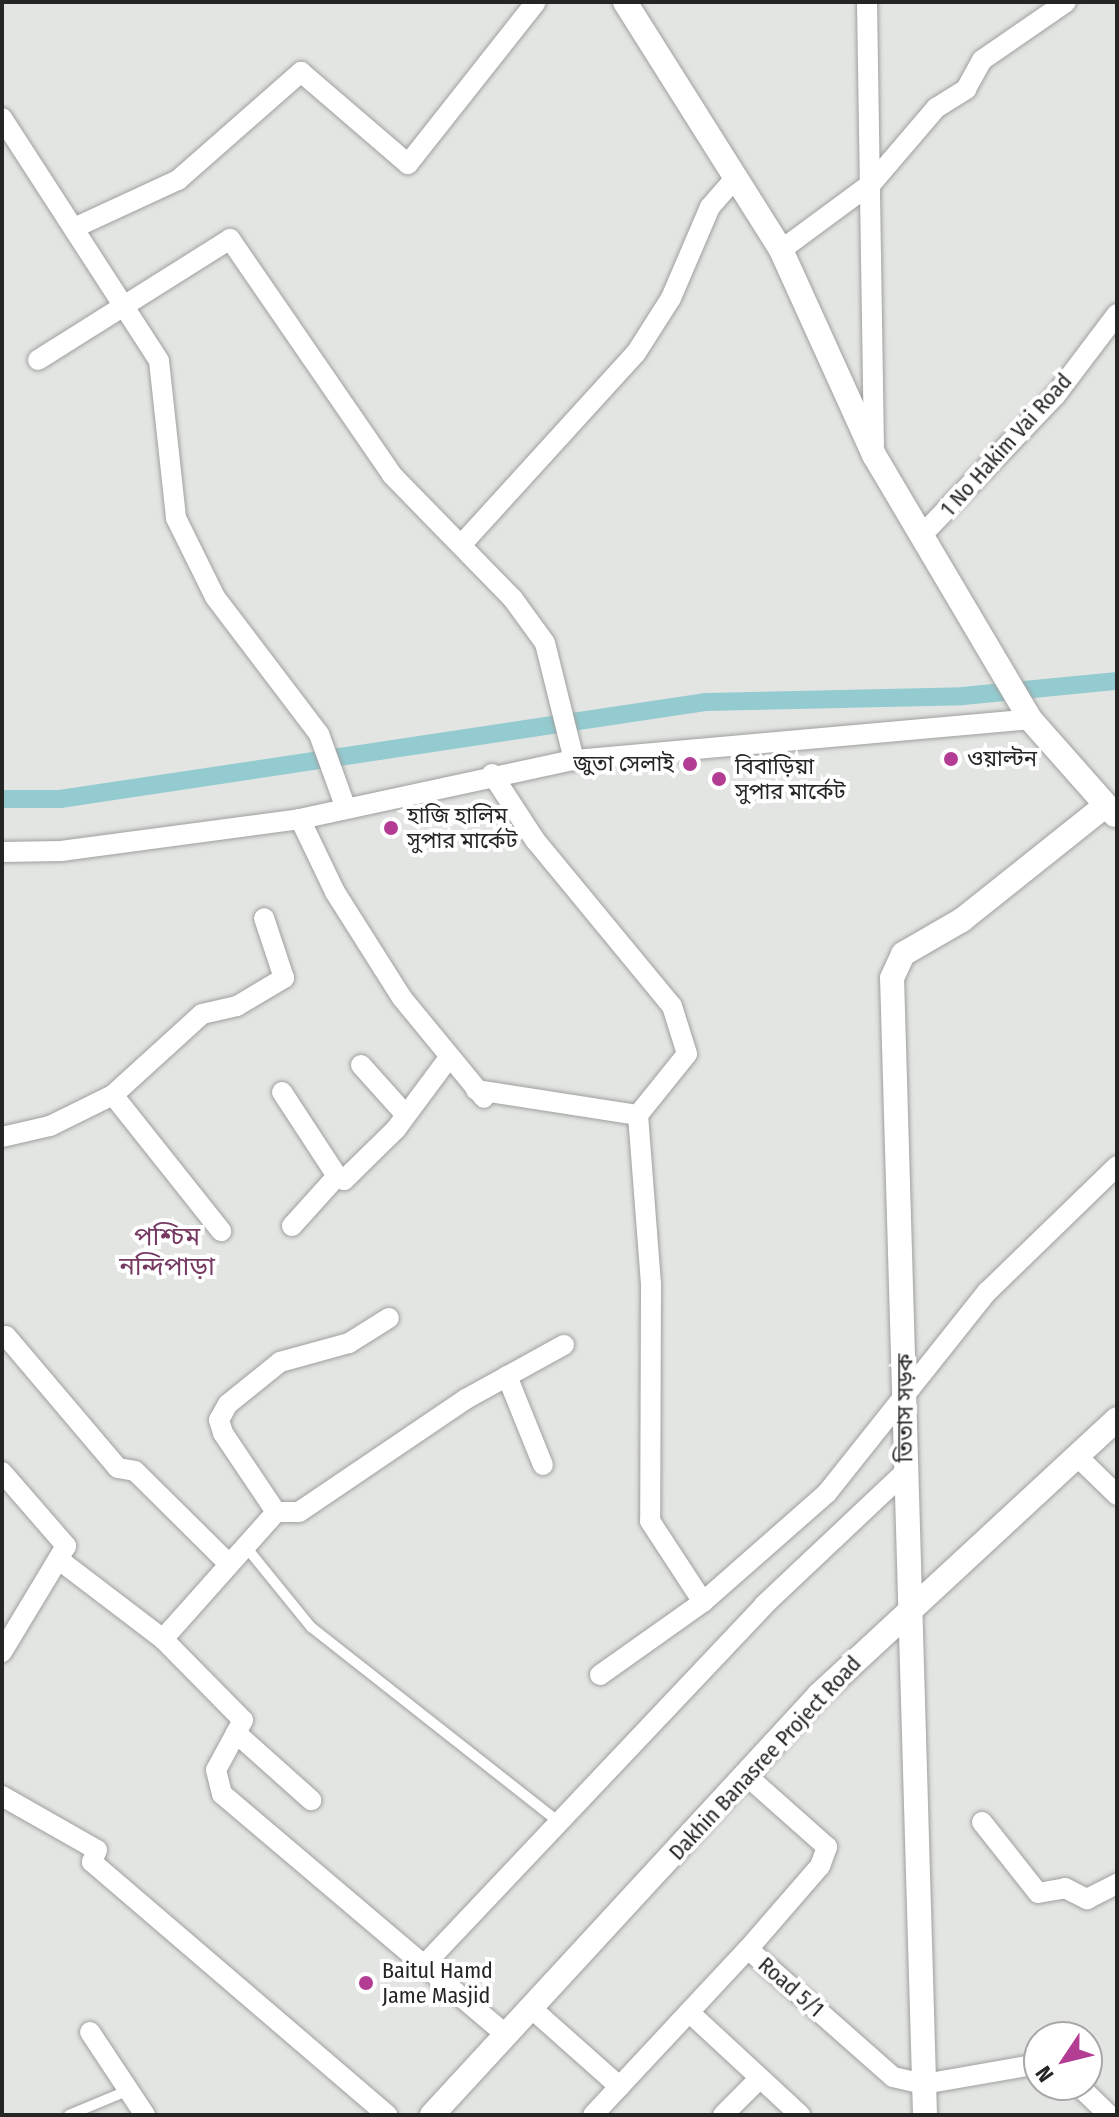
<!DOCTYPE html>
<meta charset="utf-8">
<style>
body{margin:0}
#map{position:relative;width:1119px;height:2117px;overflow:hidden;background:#e3e5e2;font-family:"Fira Sans Condensed","Noto Sans Bengali",sans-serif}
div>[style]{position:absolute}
.canal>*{height:18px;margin:-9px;padding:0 9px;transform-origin:9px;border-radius:9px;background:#93cbd1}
.roads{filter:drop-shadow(0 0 2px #9ea09e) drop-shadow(0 0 2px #9ea09e)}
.service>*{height:10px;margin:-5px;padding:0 5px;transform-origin:5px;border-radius:5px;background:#fff}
.minor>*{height:20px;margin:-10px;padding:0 10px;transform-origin:10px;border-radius:10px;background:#fff}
.tertiary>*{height:24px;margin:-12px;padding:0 12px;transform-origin:12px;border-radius:12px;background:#fff}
.dots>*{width:22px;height:22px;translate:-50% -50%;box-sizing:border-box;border:4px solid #fff;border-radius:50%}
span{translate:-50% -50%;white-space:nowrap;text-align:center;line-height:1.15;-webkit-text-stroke:8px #fff;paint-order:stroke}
.street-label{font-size:22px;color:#242524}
.poi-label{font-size:22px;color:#242524}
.left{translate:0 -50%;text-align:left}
.right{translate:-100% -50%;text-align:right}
.quarter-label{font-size:26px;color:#753962}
.frame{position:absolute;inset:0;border:4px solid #242524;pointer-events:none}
.north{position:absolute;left:1023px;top:2021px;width:80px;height:80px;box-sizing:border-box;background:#fff;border:2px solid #a7a8a7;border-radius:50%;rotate:235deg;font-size:22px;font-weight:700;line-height:32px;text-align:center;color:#242524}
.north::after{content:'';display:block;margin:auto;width:28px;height:36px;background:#b43d94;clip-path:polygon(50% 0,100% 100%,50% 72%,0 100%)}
</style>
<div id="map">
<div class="canal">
<div style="left:2px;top:799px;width:58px"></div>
<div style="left:60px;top:799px;width:652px;rotate:-8.55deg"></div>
<div style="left:705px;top:702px;width:258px;rotate:-1.3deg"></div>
<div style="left:963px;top:696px;width:155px;rotate:-5.6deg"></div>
</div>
<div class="roads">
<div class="service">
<div style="left:246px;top:1547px;width:103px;rotate:50.9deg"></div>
<div style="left:311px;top:1627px;width:318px;rotate:38.2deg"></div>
<div style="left:69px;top:2115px;width:65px;rotate:-22.6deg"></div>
</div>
<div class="minor">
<div style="left:867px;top:2px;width:453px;rotate:89.1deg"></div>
<div style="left:2px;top:118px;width:289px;rotate:57.1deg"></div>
<div style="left:159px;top:361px;width:158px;rotate:83.8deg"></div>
<div style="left:176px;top:518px;width:88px;rotate:63.7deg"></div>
<div style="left:215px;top:597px;width:172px;rotate:52.8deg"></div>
<div style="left:319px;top:734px;width:77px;rotate:70.1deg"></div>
<div style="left:74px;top:228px;width:115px;rotate:-24.8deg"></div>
<div style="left:178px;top:180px;width:164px;rotate:-41.3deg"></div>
<div style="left:301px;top:72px;width:141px;rotate:40.7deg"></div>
<div style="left:408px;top:164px;width:206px;rotate:-51.7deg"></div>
<div style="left:781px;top:250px;width:113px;rotate:-36.4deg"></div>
<div style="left:872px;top:183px;width:99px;rotate:-49.5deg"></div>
<div style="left:936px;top:108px;width:36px;rotate:-32deg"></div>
<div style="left:966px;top:89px;width:33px;rotate:-61deg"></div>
<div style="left:982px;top:60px;width:102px;rotate:-34.6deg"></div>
<div style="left:38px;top:360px;width:227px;rotate:-32.2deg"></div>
<div style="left:230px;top:239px;width:286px;rotate:55.5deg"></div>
<div style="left:392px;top:475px;width:173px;rotate:45.7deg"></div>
<div style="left:513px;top:599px;width:54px;rotate:54deg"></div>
<div style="left:545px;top:643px;width:121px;rotate:76.1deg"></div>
<div style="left:921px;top:536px;width:194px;rotate:-46.3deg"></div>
<div style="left:1055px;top:396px;width:103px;rotate:-52.9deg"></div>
<div style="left:462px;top:544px;width:258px;rotate:-47.7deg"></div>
<div style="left:636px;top:353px;width:65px;rotate:-57.5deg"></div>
<div style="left:671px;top:298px;width:99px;rotate:-66.8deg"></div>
<div style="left:710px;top:207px;width:35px;rotate:-49deg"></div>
<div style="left:492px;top:774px;width:79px;rotate:56.9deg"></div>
<div style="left:535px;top:840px;width:215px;rotate:50.5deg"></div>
<div style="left:672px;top:1006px;width:50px;rotate:72.6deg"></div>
<div style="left:687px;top:1054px;width:78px;rotate:128.8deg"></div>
<div style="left:300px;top:819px;width:81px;rotate:64.4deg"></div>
<div style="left:335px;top:892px;width:125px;rotate:57.7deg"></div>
<div style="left:402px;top:998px;width:129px;rotate:50.6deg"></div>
<div style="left:2px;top:852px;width:59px;rotate:-1deg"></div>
<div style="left:61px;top:851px;width:241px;rotate:-7.6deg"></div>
<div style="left:300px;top:819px;width:280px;rotate:-12.2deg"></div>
<div style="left:574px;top:760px;width:458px;rotate:-5.1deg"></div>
<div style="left:361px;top:1065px;width:66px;rotate:48.1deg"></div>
<div style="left:476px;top:1090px;width:164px;rotate:8.8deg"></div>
<div style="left:638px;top:1115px;width:169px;rotate:85.6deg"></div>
<div style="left:651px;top:1284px;width:237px;rotate:90.2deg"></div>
<div style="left:650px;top:1521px;width:97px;rotate:56.8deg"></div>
<div style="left:282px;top:1092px;width:100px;rotate:56.8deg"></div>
<div style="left:113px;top:1095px;width:120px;rotate:-42.3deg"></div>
<div style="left:202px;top:1014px;width:36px;rotate:-13deg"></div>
<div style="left:237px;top:1006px;width:55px;rotate:-30.8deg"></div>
<div style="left:284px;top:978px;width:63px;rotate:-108.4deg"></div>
<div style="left:2px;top:1137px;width:49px;rotate:-12.9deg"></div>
<div style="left:50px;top:1126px;width:70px;rotate:-26.2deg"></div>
<div style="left:113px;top:1095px;width:174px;rotate:51.5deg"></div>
<div style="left:292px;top:1226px;width:67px;rotate:-48deg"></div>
<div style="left:337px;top:1176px;width:8px;rotate:30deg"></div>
<div style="left:344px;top:1180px;width:73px;rotate:-44.4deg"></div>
<div style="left:396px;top:1129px;width:87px;rotate:-53.4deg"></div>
<div style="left:6px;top:1336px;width:173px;rotate:49.7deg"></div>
<div style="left:118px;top:1468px;width:17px;rotate:10deg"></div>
<div style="left:135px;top:1471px;width:132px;rotate:44.7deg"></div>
<div style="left:507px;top:1376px;width:96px;rotate:68deg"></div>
<div style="left:1077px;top:1456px;width:56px;rotate:44.3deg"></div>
<div style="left:2px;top:1472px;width:98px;rotate:49.1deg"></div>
<div style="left:66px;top:1546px;width:124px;rotate:121.1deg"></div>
<div style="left:276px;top:1512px;width:95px;rotate:-123.9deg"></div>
<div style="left:223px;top:1433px;width:14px;rotate:-107deg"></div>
<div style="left:219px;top:1420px;width:18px;rotate:-61deg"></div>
<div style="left:228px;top:1404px;width:67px;rotate:-38.9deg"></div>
<div style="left:280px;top:1362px;width:72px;rotate:-15.4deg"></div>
<div style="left:349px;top:1343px;width:47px;rotate:-32deg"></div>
<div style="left:58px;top:1559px;width:132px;rotate:37.3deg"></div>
<div style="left:163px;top:1639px;width:114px;rotate:45.4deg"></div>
<div style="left:243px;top:1720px;width:15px;rotate:118deg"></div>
<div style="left:236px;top:1733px;width:101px;rotate:41.8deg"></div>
<div style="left:163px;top:1639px;width:170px;rotate:-48.3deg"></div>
<div style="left:276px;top:1512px;width:23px"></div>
<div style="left:299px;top:1512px;width:202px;rotate:-34.1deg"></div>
<div style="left:466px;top:1399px;width:112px;rotate:-28.9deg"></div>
<div style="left:600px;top:1675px;width:126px;rotate:-35.3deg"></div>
<div style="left:703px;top:1602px;width:165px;rotate:-41.3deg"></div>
<div style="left:827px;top:1493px;width:257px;rotate:-51.5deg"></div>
<div style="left:987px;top:1292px;width:181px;rotate:-44.1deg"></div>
<div style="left:236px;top:1733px;width:42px;rotate:118.4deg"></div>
<div style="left:216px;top:1770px;width:25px;rotate:76deg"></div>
<div style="left:222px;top:1794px;width:371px;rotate:40.3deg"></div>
<div style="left:747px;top:1776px;width:107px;rotate:41.6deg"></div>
<div style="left:827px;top:1847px;width:20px;rotate:110deg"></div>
<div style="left:820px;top:1866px;width:110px;rotate:130.9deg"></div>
<div style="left:2px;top:1796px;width:109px;rotate:29.6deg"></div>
<div style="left:97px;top:1850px;width:13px;rotate:113deg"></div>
<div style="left:92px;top:1862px;width:389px;rotate:40.6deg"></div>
<div style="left:982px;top:1822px;width:90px;rotate:51.7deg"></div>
<div style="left:1038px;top:1893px;width:27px;rotate:-10deg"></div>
<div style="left:1065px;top:1888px;width:25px;rotate:27deg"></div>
<div style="left:1087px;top:1899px;width:34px;rotate:-27deg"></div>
<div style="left:425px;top:1964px;width:494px;rotate:-46.6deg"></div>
<div style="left:764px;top:1605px;width:194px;rotate:-43.3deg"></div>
<div style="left:530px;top:2007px;width:120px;rotate:41.6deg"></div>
<div style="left:690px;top:2013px;width:150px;rotate:42.8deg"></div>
<div style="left:90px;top:2032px;width:100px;rotate:56.5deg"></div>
<div style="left:1078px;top:2085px;width:43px;rotate:44.1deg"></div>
<div style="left:593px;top:2115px;width:227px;rotate:-47deg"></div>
<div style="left:748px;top:1949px;width:193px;rotate:41.4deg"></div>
<div style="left:893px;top:2077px;width:32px;rotate:13deg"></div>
<div style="left:924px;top:2084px;width:117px;rotate:-9.9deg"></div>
<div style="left:723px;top:2115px;width:51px;rotate:-45deg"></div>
</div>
<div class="tertiary">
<div style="left:625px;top:2px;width:293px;rotate:57.8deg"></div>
<div style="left:781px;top:250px;width:225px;rotate:65.6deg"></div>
<div style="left:874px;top:455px;width:307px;rotate:59.4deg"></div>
<div style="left:1030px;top:719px;width:128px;rotate:48.5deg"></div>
<div style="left:432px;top:2115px;width:571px;rotate:-47.34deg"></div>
<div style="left:819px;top:1695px;width:406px;rotate:-42.8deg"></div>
<div style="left:925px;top:2115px;width:1137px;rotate:-91.66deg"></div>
<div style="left:892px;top:978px;width:26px;rotate:-65deg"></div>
<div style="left:903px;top:954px;width:68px;rotate:-30deg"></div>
<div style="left:962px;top:920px;width:183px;rotate:-38.6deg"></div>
</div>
</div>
<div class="dots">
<div style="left:951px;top:759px;background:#b43d94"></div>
<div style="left:690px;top:764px;background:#b43d94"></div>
<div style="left:719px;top:779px;background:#b43d94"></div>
<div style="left:391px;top:828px;background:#b43d94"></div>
<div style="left:366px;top:1983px;background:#b43d94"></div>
</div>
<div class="street-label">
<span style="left:1006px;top:445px;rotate:-48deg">1 No Hakim Vai Road</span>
<span style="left:905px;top:1408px;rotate:-90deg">তিতাস সড়ক</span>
<span style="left:765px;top:1758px;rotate:-47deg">Dakhin Banasree Project Road</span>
<span style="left:791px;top:1987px;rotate:41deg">Road 5/1</span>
</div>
<div class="poi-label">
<span class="left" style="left:967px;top:759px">ওয়াল্টন</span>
<span class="right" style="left:674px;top:764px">জুতা সেলাই</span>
<span class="left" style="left:735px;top:779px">বিবাড়িয়া<br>সুপার মার্কেট</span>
<span class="left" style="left:407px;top:828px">হাজি হালিম<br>সুপার মার্কেট</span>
<span class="left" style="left:382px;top:1983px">Baitul Hamd<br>Jame Masjid</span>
</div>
<div class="quarter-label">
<span style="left:167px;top:1252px">পশ্চিম<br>নন্দিপাড়া</span>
</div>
<div class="frame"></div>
<div class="north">N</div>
</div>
